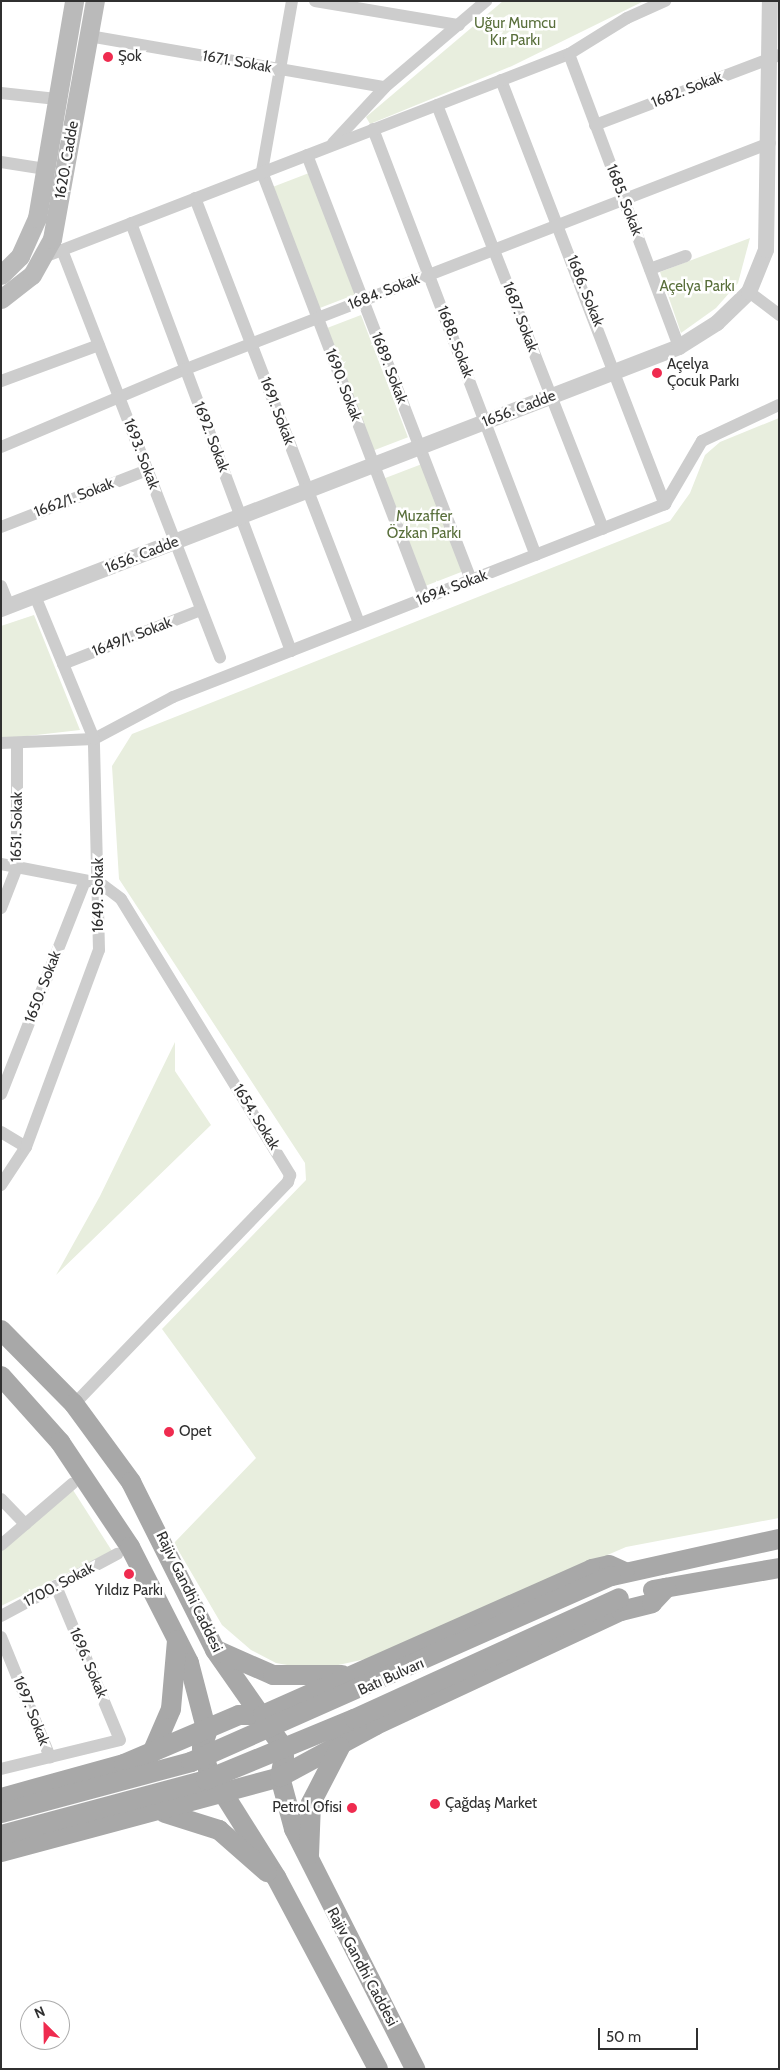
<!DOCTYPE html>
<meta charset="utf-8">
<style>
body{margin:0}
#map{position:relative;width:780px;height:2070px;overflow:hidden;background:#fff;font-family:Cabin,sans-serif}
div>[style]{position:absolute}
.green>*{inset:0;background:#e8eede;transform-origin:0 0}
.minor>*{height:12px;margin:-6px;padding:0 6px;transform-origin:6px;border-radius:6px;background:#cdcdcd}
.tertiary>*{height:16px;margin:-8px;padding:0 8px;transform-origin:8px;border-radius:8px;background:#cdcdcd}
.secondary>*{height:19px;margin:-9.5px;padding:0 9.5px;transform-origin:9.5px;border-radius:9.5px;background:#bababa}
.primary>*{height:20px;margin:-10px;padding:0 10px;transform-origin:10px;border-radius:10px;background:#a8a8a8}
.primary-bridge>*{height:20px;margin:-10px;padding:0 10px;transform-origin:10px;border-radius:10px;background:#a8a8a8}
.dots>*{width:14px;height:14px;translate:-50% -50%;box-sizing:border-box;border:2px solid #fff;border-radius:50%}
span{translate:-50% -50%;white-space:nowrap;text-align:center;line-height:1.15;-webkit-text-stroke:5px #fff;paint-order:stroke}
.park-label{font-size:15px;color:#596f3b}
.poi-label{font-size:15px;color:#303030}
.left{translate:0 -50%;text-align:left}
.right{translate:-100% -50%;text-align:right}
.street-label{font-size:15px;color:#303030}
.frame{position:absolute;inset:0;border:2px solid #303030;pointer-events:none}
.north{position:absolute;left:20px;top:2000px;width:50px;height:50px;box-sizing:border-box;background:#fff;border:1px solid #acacac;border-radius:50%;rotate:337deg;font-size:14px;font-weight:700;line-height:20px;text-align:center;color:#303030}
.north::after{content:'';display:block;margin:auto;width:18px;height:22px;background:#ef2b4f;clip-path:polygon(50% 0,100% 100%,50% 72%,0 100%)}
.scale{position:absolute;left:598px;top:2028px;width:100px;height:22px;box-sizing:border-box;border:2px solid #303030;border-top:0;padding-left:6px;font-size:15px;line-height:18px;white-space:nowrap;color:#303030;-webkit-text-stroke:4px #fff;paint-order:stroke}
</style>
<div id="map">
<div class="green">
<div style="clip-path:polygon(503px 1px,644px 1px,512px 66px,370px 124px,366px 117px)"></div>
<div style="left:309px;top:173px;width:130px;height:39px;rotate:69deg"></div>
<div style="clip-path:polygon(750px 238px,738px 283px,716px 308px,681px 333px,660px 272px)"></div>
<div style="left:361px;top:315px;width:131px;height:37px;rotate:69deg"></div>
<div style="clip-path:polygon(779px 418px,779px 1518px,626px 1547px,366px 1659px,315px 1670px,276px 1663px,251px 1650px,222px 1625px,174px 1543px,256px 1458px,162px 1329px,306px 1180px,305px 1163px,119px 879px,112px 766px,132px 734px,670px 521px,690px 493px,705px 455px,720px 442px)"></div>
<div style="left:422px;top:464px;width:115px;height:40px;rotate:69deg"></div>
<div style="clip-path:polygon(34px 615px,80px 730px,1px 739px,1px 626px)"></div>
<div style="clip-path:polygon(175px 1042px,175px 1071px,211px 1125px,56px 1275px,100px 1196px)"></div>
<div style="clip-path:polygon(73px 1490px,112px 1551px,1px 1606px,1px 1550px)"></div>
</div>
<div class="minor">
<div style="left:292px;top:1px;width:174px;rotate:100deg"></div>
<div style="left:262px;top:172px;width:456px;rotate:69.1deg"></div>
<div style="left:315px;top:1px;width:146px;rotate:9.5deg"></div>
<div style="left:89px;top:36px;width:300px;rotate:9.8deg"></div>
<div style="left:569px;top:54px;width:313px;rotate:69.4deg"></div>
<div style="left:501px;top:80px;width:455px;rotate:68.9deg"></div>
<div style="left:1px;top:93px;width:56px;rotate:6.1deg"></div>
<div style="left:437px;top:105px;width:455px;rotate:68.6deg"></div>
<div style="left:595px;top:125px;width:197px;rotate:-20.8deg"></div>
<div style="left:373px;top:129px;width:456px;rotate:69.1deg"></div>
<div style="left:333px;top:143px;width:76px;rotate:-47.1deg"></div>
<div style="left:385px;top:87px;width:133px;rotate:-40.4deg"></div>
<div style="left:307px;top:155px;width:456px;rotate:68.9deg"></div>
<div style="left:1px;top:162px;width:45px;rotate:9deg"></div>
<div style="left:195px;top:198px;width:456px;rotate:68.9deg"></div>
<div style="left:131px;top:223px;width:457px;rotate:69.5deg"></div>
<div style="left:62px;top:250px;width:437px;rotate:68.8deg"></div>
<div style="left:44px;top:257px;width:563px;rotate:-21.14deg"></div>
<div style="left:569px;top:54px;width:68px;rotate:-31.8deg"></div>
<div style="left:627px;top:18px;width:42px;rotate:-24.1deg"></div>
<div style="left:650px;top:269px;width:38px;rotate:-20deg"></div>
<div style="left:749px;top:292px;width:38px;rotate:37deg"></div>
<div style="left:1px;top:381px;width:104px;rotate:-20.2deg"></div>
<div style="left:1px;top:447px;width:201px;rotate:-22.9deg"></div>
<div style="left:186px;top:369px;width:626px;rotate:-21.16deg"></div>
<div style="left:1px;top:527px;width:157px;rotate:-21.3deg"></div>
<div style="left:1px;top:586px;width:22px;rotate:68deg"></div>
<div style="left:63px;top:664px;width:148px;rotate:-21.4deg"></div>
<div style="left:1px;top:743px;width:93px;rotate:-2.5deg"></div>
<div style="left:94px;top:739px;width:89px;rotate:-28deg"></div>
<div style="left:173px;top:697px;width:529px;rotate:-21.42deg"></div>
<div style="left:665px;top:504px;width:73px;rotate:-59.6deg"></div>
<div style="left:702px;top:441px;width:85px;rotate:-25.1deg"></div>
<div style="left:1px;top:864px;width:101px;rotate:10.9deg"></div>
<div style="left:100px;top:883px;width:26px;rotate:37deg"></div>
<div style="left:121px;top:899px;width:324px;rotate:58.5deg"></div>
<div style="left:290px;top:1175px;width:7px;rotate:106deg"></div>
<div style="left:288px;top:1182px;width:308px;rotate:133.9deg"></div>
<div style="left:1px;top:908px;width:44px;rotate:-68.7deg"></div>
<div style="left:17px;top:867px;width:124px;rotate:-90deg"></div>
<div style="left:1px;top:1094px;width:229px;rotate:-68.5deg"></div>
<div style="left:1px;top:1132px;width:29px;rotate:31deg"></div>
<div style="left:1px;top:1185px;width:45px;rotate:-56.7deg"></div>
<div style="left:26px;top:1147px;width:210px;rotate:-69.7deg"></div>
<div style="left:99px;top:950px;width:211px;rotate:-91.4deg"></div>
<div style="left:94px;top:739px;width:155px;rotate:-112.4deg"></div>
<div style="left:1px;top:1499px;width:35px;rotate:46deg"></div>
<div style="left:1px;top:1545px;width:94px;rotate:-40.7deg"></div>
<div style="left:1px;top:1616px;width:132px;rotate:-28.1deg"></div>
<div style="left:1px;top:1637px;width:130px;rotate:67.8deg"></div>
<div style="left:1px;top:1769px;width:122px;rotate:-13.7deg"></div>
<div style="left:120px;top:1740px;width:167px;rotate:-112.6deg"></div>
</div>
<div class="tertiary">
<div style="left:1px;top:609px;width:727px;rotate:-21.13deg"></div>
<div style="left:679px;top:347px;width:45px;rotate:-32.3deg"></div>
<div style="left:717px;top:323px;width:45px;rotate:-44.1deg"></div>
<div style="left:749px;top:292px;width:45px;rotate:-68deg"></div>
<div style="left:766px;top:250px;width:249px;rotate:-89.1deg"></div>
</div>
<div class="secondary">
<div style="left:1px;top:275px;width:27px;rotate:-45deg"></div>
<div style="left:20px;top:256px;width:42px;rotate:-65.9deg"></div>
<div style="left:37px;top:218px;width:220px;rotate:-80.3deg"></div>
<div style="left:1px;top:299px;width:39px;rotate:-38deg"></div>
<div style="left:32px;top:275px;width:41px;rotate:-60.9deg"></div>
<div style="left:52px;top:239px;width:242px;rotate:-79.8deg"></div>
</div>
<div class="primary">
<div style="left:1px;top:1330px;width:104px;rotate:45.4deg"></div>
<div style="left:74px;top:1404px;width:97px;rotate:53.8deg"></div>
<div style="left:131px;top:1482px;width:188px;rotate:63.4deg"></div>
<div style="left:215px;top:1650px;width:113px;rotate:55deg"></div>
<div style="left:280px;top:1743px;width:15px;rotate:74deg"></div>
<div style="left:284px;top:1757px;width:20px;rotate:101deg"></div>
<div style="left:280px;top:1777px;width:54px;rotate:74.9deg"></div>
<div style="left:294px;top:1829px;width:269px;rotate:63.2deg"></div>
<div style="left:1px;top:1376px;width:89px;rotate:48.2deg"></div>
<div style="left:60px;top:1442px;width:126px;rotate:56.3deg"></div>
<div style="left:130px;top:1547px;width:130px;rotate:63deg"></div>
<div style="left:189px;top:1663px;width:71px;rotate:75.4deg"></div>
<div style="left:207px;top:1732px;width:17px;rotate:107deg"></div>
<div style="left:202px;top:1748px;width:22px;rotate:74deg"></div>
<div style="left:208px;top:1769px;width:128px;rotate:57.8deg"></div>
<div style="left:276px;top:1877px;width:217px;rotate:62deg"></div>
<div style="left:612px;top:1576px;width:171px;rotate:-12.5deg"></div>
<div style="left:653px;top:1590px;width:128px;rotate:-9.9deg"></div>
<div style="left:216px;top:1650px;width:62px;rotate:23.7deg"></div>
<div style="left:273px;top:1675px;width:69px"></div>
<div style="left:152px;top:1753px;width:48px;rotate:-66.6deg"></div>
<div style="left:171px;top:1709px;width:69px;rotate:-85deg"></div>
<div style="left:1px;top:1798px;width:128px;rotate:-15.5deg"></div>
<div style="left:124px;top:1764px;width:125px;rotate:-23.1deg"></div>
<div style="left:239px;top:1715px;width:24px"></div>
<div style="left:263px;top:1715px;width:360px;rotate:-23.9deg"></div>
<div style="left:592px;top:1569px;width:17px;rotate:-13deg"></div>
<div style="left:609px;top:1565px;width:17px;rotate:24deg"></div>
<div style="left:165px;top:1813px;width:57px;rotate:17.5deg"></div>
<div style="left:219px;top:1830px;width:64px;rotate:41.2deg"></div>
<div style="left:1px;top:1852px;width:289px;rotate:-15deg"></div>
<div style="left:280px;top:1777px;width:109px;rotate:-28.4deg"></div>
<div style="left:376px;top:1725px;width:270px;rotate:-25deg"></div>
<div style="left:621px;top:1611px;width:32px;rotate:-14deg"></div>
<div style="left:652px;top:1603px;width:21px;rotate:-47deg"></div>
<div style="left:309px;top:1855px;width:52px;rotate:-87.8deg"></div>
<div style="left:311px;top:1803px;width:63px;rotate:-62.6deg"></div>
</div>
<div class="primary-bridge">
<div style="left:1px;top:1813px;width:197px;rotate:-15deg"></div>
<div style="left:191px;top:1762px;width:459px;rotate:-23.9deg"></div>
<div style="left:1px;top:1835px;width:212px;rotate:-15deg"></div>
<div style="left:206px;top:1780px;width:160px;rotate:-22.4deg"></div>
<div style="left:354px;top:1719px;width:291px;rotate:-24.5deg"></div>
</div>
<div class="dots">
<div style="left:108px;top:57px;background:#ef2b4f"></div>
<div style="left:657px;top:373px;background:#ef2b4f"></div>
<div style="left:169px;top:1432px;background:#ef2b4f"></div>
<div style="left:129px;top:1574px;background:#ef2b4f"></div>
<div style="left:435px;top:1804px;background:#ef2b4f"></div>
<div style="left:352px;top:1808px;background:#ef2b4f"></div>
</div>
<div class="park-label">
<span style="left:515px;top:32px">Uğur Mumcu<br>Kır Parkı</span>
<span style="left:697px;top:287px">Açelya Parkı</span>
<span style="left:424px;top:525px">Muzaffer<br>Özkan Parkı</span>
</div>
<div class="poi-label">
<span class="left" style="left:118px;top:57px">Şok</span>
<span class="left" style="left:667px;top:373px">Açelya<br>Çocuk Parkı</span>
<span class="left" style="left:179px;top:1432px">Opet</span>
<span style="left:129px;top:1591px">Yıldız Parkı</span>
<span class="left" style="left:445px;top:1804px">Çağdaş Market</span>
<span class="right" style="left:342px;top:1808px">Petrol Ofisi</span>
</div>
<div class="street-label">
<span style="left:237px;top:62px;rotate:10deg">1671. Sokak</span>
<span style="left:687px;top:90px;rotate:-21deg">1682. Sokak</span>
<span style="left:67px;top:160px;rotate:-80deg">1620. Cadde</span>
<span style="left:624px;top:200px;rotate:69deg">1685. Sokak</span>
<span style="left:585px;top:291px;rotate:68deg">1686. Sokak</span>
<span style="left:384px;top:292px;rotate:-21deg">1684. Sokak</span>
<span style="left:520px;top:317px;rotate:69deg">1687. Sokak</span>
<span style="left:455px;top:342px;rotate:69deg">1688. Sokak</span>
<span style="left:389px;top:368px;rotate:69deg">1689. Sokak</span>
<span style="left:343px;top:385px;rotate:69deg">1690. Sokak</span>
<span style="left:519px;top:409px;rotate:-21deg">1656. Cadde</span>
<span style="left:277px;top:411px;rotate:69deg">1691. Sokak</span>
<span style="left:211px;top:437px;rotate:69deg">1692. Sokak</span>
<span style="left:141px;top:454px;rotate:69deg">1693. Sokak</span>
<span style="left:74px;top:498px;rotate:-21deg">1662/1. Sokak</span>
<span style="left:142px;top:555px;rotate:-21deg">1656. Cadde</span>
<span style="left:452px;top:588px;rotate:-21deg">1694. Sokak</span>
<span style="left:132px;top:637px;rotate:-21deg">1649/1. Sokak</span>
<span style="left:17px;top:827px;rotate:-89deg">1651. Sokak</span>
<span style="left:99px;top:895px;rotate:-90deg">1649. Sokak</span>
<span style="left:43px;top:987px;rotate:-69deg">1650. Sokak</span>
<span style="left:256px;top:1117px;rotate:58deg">1654. Sokak</span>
<span style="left:59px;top:1585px;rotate:-28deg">1700. Sokak</span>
<span style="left:189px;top:1592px;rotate:64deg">Rajiv Gandhi Caddesi</span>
<span style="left:88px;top:1663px;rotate:67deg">1696. Sokak</span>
<span style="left:391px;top:1677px;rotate:-24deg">Batı Bulvarı</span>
<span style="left:31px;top:1711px;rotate:68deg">1697. Sokak</span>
<span style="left:362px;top:1967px;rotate:62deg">Rajiv Gandhi Caddesi</span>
</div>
<div class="frame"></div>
<div class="north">N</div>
<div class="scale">50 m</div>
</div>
